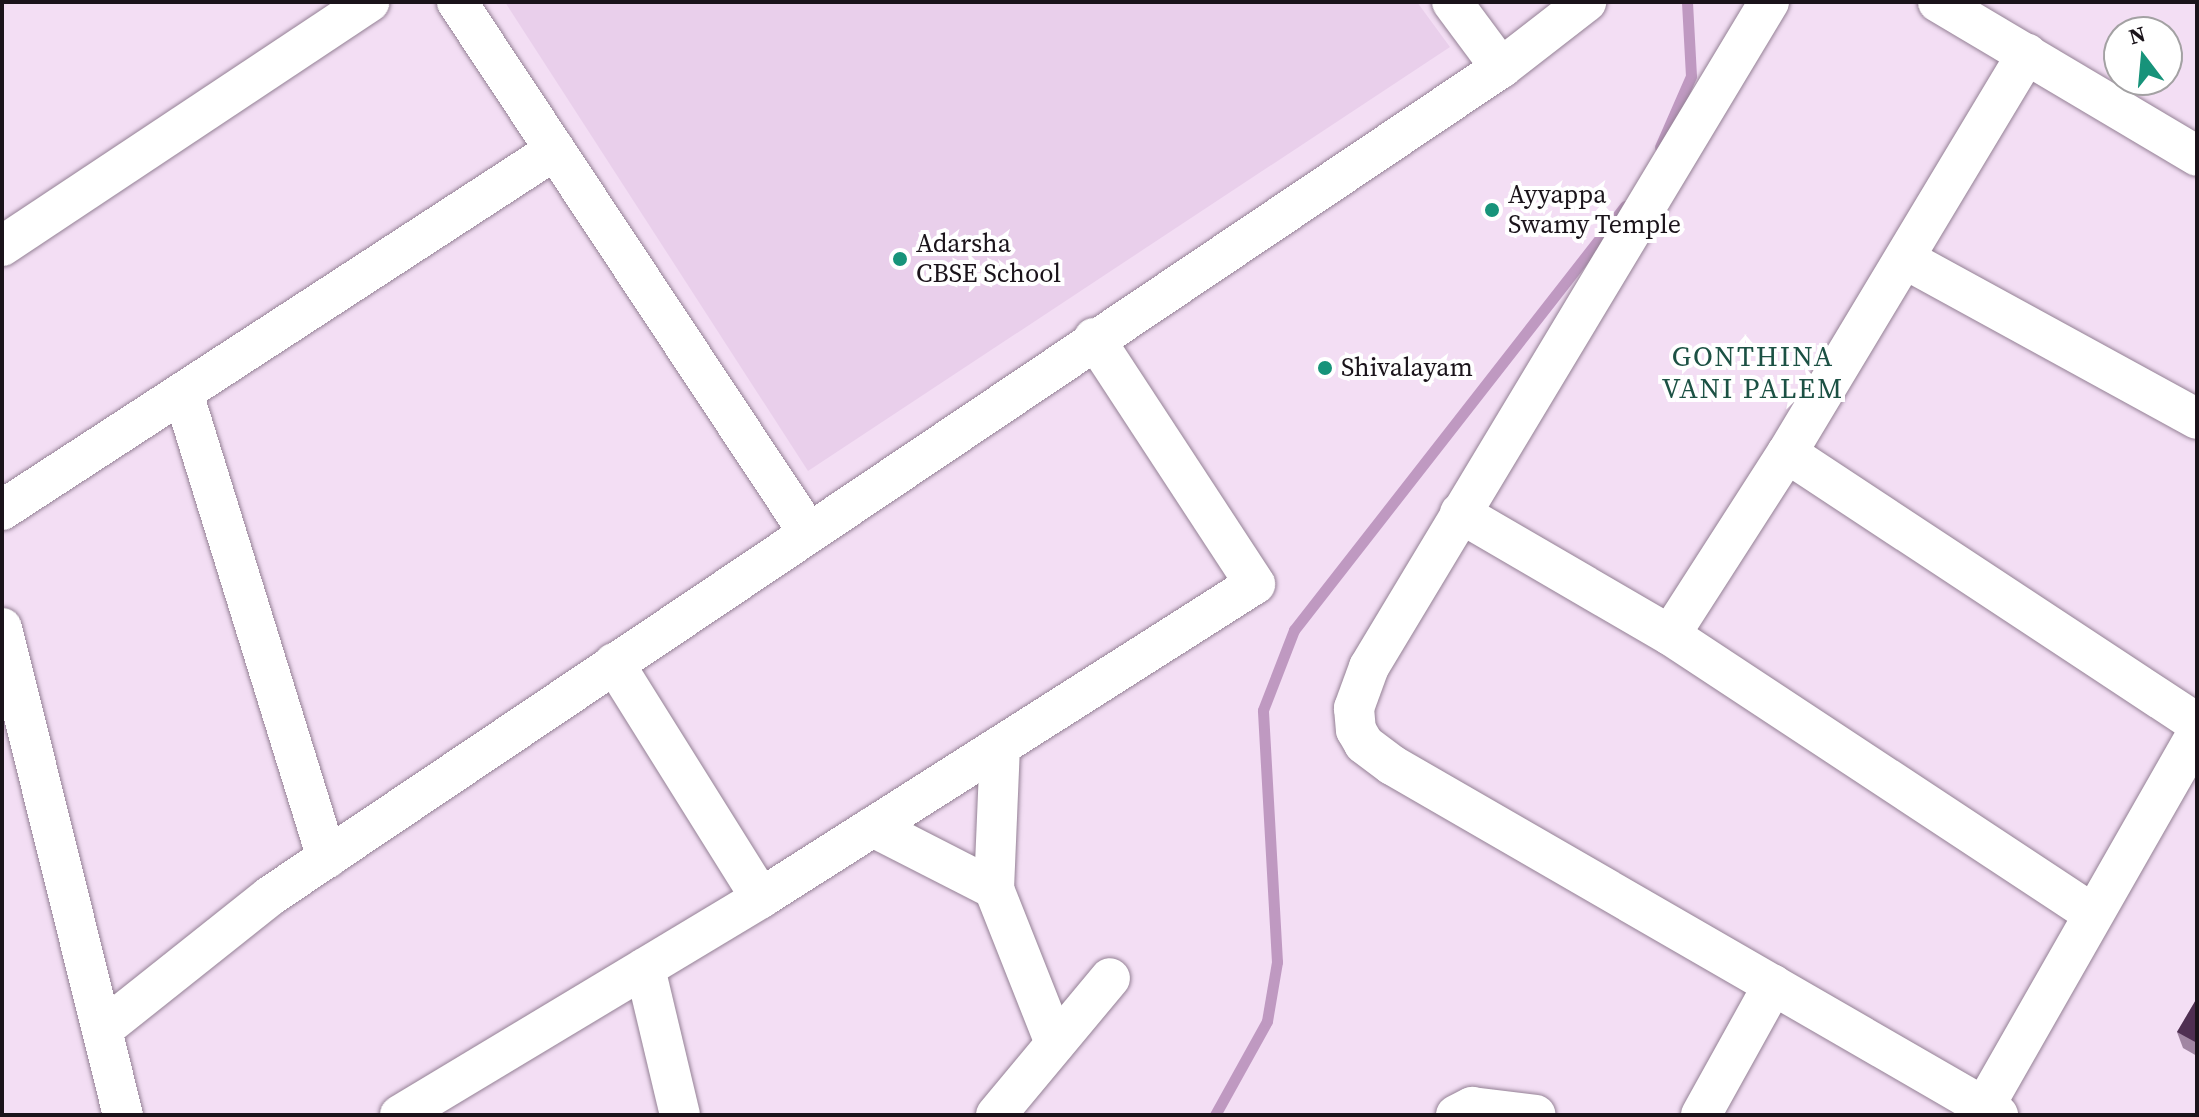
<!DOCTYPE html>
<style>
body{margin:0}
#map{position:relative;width:2199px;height:1117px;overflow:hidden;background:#f3def4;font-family:"Source Serif 4",serif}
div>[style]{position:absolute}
.built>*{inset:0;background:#e9cfeb}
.stream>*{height:11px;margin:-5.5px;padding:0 5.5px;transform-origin:5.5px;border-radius:5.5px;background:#bf99c1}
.roads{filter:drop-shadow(0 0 2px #948195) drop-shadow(0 0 2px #948195)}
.minor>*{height:40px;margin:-20px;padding:0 20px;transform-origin:20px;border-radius:20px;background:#fff}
.wall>*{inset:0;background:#a186a3}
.building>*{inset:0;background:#4f2f52}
.dots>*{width:22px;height:22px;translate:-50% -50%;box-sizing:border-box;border:4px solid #fff;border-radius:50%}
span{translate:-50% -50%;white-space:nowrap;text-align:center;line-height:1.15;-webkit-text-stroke:8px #fff;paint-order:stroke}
.poi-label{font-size:26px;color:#1a131a}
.left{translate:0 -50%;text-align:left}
.neighbourhood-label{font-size:28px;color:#1c5144;letter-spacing:2px}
.frame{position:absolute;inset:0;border:4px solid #1a131a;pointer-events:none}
.north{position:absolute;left:2103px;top:16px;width:80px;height:80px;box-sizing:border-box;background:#fff;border:2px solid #a3a1a3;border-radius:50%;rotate:344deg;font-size:22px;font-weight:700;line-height:32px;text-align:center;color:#1a131a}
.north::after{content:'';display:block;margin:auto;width:28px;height:36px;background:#17937a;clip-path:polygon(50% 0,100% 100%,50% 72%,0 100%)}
</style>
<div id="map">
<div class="built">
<div style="clip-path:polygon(505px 2px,1417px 2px,1450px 47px,808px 471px)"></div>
</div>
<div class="stream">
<div style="left:1660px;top:147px;width:77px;rotate:-66.4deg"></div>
<div style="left:1691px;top:76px;width:74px;rotate:-93.1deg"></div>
<div style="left:1215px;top:1115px;width:107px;rotate:-61deg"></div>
<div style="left:1267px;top:1021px;width:60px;rotate:-80.4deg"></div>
<div style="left:1277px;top:962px;width:252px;rotate:-93.2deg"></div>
<div style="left:1263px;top:710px;width:86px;rotate:-68.8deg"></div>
<div style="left:1294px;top:630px;width:538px;rotate:-52.02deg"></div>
</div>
<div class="roads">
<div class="minor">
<div style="left:457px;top:2px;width:636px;rotate:56.48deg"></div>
<div style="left:1769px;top:2px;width:776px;rotate:121.03deg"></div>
<div style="left:1369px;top:667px;width:44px;rotate:110.1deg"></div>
<div style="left:1354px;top:708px;width:22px;rotate:85deg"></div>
<div style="left:1356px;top:730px;width:16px;rotate:60deg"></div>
<div style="left:1364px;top:744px;width:35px;rotate:37deg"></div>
<div style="left:1392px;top:765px;width:700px;rotate:30.01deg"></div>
<div style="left:1938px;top:2px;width:301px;rotate:30.7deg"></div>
<div style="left:1501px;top:68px;width:108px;rotate:-37.8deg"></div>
<div style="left:2px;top:246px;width:441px;rotate:-33.6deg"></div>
<div style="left:1905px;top:259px;width:333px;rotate:28.7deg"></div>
<div style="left:183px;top:393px;width:487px;rotate:72.8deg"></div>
<div style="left:1787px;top:453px;width:466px;rotate:-59deg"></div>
<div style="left:2px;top:510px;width:660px;rotate:-33.06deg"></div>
<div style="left:1460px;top:513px;width:243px;rotate:30.2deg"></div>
<div style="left:1670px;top:635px;width:216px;rotate:-57.3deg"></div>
<div style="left:1787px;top:453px;width:491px;rotate:33.4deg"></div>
<div style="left:2px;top:628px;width:502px;rotate:76.05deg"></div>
<div style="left:1670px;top:635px;width:507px;rotate:33.41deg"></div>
<div style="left:614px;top:663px;width:277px;rotate:58deg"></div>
<div style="left:1000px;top:746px;width:143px;rotate:92.4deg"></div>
<div style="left:994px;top:889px;width:166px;rotate:68.4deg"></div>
<div style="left:873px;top:827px;width:136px;rotate:27.1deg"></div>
<div style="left:645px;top:968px;width:151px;rotate:76.6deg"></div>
<div style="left:103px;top:1029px;width:213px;rotate:-38.5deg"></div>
<div style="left:270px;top:896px;width:1484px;rotate:-33.93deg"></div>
<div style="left:1501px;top:68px;width:82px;rotate:-126.6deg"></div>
<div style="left:1984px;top:1107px;width:430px;rotate:-60.3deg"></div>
<div style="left:400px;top:1115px;width:421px;rotate:-31deg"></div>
<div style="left:761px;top:898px;width:585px;rotate:-32.44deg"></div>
<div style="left:1255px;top:584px;width:294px;rotate:-123.2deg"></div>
<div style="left:996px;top:1115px;width:178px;rotate:-50.2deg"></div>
<div style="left:1456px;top:1115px;width:18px;rotate:-27deg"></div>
<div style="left:1472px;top:1107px;width:64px;rotate:7.1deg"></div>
<div style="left:1701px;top:1115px;width:149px;rotate:-61deg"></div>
</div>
</div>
<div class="wall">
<div style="clip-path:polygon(2197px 998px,2197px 1056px,2183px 1048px,2177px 1032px)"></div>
</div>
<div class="building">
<div style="clip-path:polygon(2197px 998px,2197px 1043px,2177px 1032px)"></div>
</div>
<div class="dots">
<div style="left:1492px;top:210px;background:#17937a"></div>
<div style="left:900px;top:259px;background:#17937a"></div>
<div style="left:1325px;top:368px;background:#17937a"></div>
</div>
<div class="poi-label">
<span class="left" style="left:1508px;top:210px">Ayyappa<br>Swamy Temple</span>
<span class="left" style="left:916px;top:259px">Adarsha<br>CBSE School</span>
<span class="left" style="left:1341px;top:368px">Shivalayam</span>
</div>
<div class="neighbourhood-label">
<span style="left:1753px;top:372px">GONTHINA<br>VANI PALEM</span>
</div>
<div class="frame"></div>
<div class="north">N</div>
</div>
